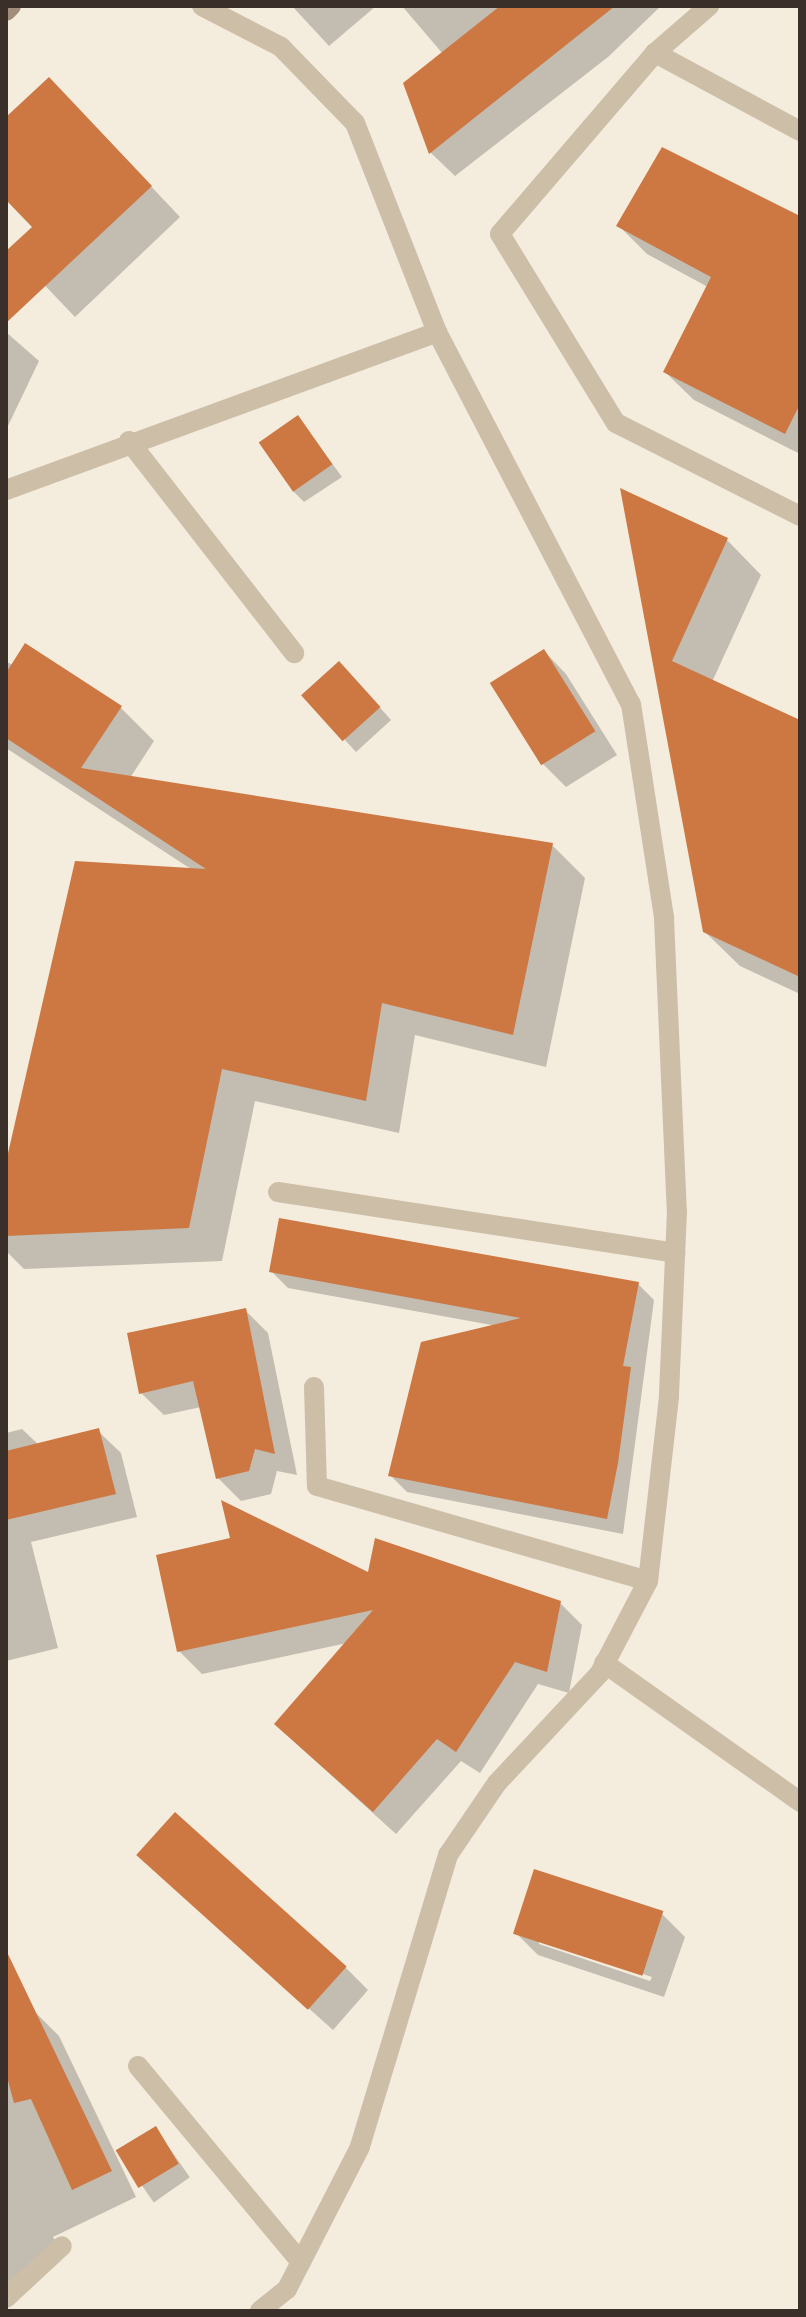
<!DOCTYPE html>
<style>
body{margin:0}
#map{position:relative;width:806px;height:2317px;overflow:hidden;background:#f4ecdd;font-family:"Source Sans 3",sans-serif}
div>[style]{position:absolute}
.shadow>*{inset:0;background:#0003;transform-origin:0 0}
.building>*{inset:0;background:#cd7742;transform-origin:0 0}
.service>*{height:20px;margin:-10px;padding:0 10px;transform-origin:10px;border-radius:10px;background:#cdbea8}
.minor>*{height:20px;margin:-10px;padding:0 10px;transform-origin:10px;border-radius:10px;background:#cdbea8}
.secondary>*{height:20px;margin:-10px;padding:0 10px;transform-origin:10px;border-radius:10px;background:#a18d79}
span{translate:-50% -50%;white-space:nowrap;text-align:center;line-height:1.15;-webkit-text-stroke:7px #fbf6ea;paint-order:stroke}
.frame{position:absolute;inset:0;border:8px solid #3a3029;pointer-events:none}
</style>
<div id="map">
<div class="shadow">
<div style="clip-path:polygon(292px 6px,376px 6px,329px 46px)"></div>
<div style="clip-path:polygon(402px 6px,661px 6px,608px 57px,455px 176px,431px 153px,405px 84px,443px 54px)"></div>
<div style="clip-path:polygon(79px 110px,180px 217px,75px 317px,11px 250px,35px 227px,6px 197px,6px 120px)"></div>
<div style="clip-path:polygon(800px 218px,800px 454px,694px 400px,665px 372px,708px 287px,647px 254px,619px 226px)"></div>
<div style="clip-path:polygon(6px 332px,39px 361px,6px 430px)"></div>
<div style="clip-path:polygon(298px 417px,342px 477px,304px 502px,292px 490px)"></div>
<div style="clip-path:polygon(623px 491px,727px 540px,761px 575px,712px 682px,800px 723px,800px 994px,740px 966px,704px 931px)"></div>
<div style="clip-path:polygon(544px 651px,566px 674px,617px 755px,566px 787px,543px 764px,492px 683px)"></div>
<div style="clip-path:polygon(6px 662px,121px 708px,154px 741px,130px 778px,552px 845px,585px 878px,546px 1067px,415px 1035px,399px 1133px,255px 1101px,222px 1261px,24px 1269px,6px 1251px,6px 1171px,194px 871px,6px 748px)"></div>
<div style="clip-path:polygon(351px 675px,391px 720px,356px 752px,345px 740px)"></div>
<div style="clip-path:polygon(271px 1271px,638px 1284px,654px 1300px,623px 1534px,407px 1492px,390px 1475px,497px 1326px,288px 1288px)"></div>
<div style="clip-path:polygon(245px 1310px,268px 1333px,297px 1475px,277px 1471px,271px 1494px,241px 1501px,218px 1478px,201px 1407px,164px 1415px,141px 1393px)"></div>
<div style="clip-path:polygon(22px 1429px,39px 1445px,98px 1431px,121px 1453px,137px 1517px,31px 1542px,58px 1648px,6px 1661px,6px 1433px)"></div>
<div style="clip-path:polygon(369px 1575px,559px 1602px,582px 1625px,569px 1693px,538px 1684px,480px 1773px,461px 1761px,396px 1834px,299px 1746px,347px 1643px,202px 1674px,179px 1651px)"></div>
<div style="clip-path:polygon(162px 1877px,345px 1967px,368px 1990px,333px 2030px)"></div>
<div style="clip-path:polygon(evenodd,662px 1914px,685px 1937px,664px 1997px,538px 1955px,515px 1932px,662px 1914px,539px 1940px,652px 1977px,650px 1981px,539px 1944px,539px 1940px)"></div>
<div style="clip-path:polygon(33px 2010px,59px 2036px,136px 2197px,53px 2237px,57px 2244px,47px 2263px,6px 2284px,6px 2017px)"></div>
<div style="left:156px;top:2129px;width:59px;height:44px;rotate:55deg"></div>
</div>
<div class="building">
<div style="clip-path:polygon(500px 6px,615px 6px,429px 154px,403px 83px)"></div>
<div style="clip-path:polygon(49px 77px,152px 186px,6px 323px,6px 251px,32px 227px,6px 200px,6px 117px)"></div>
<div style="clip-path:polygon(662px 147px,800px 216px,800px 404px,785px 434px,663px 372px,711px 277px,616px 226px)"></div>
<div style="left:298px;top:415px;width:60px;height:48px;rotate:55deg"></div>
<div style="clip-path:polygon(620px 488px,728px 538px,672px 661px,800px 720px,800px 977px,703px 932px)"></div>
<div style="clip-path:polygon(25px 643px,122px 706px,81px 768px,553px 843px,513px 1035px,382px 1003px,366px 1101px,222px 1069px,189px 1228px,6px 1236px,6px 1162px,75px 861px,206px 869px,6px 738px,6px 673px)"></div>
<div style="left:544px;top:649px;width:97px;height:64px;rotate:58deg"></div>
<div style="left:339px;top:661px;width:62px;height:51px;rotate:48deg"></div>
<div style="clip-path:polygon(279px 1218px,639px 1282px,623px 1366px,631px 1367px,618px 1463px,607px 1519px,388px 1476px,421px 1342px,521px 1318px,269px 1272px)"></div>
<div style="clip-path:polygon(246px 1308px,275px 1454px,255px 1449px,249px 1471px,216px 1479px,193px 1381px,139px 1394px,127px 1333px)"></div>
<div style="clip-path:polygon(99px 1428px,116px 1494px,6px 1520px,6px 1451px)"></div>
<div style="clip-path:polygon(221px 1500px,368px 1572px,375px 1538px,561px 1601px,547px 1672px,515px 1662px,456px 1752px,437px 1739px,373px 1812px,274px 1724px,373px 1610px,177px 1652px,156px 1555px,230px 1538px)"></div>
<div style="left:175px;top:1812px;width:231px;height:58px;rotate:42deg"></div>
<div style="left:534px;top:1869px;width:136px;height:68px;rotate:18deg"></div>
<div style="clip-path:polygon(6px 1950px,112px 2171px,72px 2190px,31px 2099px,14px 2103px,6px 2073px)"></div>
<div style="left:156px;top:2126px;width:44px;height:47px;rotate:59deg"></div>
</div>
<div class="service">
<div style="left:129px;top:441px;width:269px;rotate:52.1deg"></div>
</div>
<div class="minor">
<div style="left:202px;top:6px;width:89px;rotate:27.4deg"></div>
<div style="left:281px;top:47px;width:106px;rotate:45.8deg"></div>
<div style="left:355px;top:123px;width:225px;rotate:68.6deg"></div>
<div style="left:437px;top:332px;width:420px;rotate:62.5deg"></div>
<div style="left:631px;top:704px;width:217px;rotate:81.2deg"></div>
<div style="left:664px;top:918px;width:293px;rotate:87.5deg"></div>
<div style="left:677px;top:1211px;width:186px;rotate:92.5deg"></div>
<div style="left:669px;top:1397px;width:185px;rotate:96.5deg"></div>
<div style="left:648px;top:1581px;width:104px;rotate:117.6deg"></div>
<div style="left:600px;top:1673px;width:151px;rotate:133.1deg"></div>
<div style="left:497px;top:1783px;width:87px;rotate:124.2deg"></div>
<div style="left:448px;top:1855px;width:305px;rotate:106.8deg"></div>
<div style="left:360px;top:2147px;width:160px;rotate:117.2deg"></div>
<div style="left:287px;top:2289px;width:35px;rotate:141deg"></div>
<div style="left:655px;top:53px;width:72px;rotate:-41deg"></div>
<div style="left:800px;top:131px;width:165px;rotate:-151.7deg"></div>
<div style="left:655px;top:53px;width:238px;rotate:130.6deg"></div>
<div style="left:500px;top:234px;width:222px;rotate:58.5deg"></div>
<div style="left:616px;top:423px;width:206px;rotate:26.8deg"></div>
<div style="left:6px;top:490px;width:459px;rotate:-20.1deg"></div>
<div style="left:278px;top:1192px;width:402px;rotate:8.7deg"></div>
<div style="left:314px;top:1387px;width:99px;rotate:88.3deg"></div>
<div style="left:317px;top:1486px;width:344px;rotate:16deg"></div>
<div style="left:604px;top:1663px;width:240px;rotate:35.3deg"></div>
<div style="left:138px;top:2066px;width:255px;rotate:50.3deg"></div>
<div style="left:6px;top:2298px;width:76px;rotate:-42.9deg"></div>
</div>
<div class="secondary">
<div style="left:6px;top:11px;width:7px;rotate:-45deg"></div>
</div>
<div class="frame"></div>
</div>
